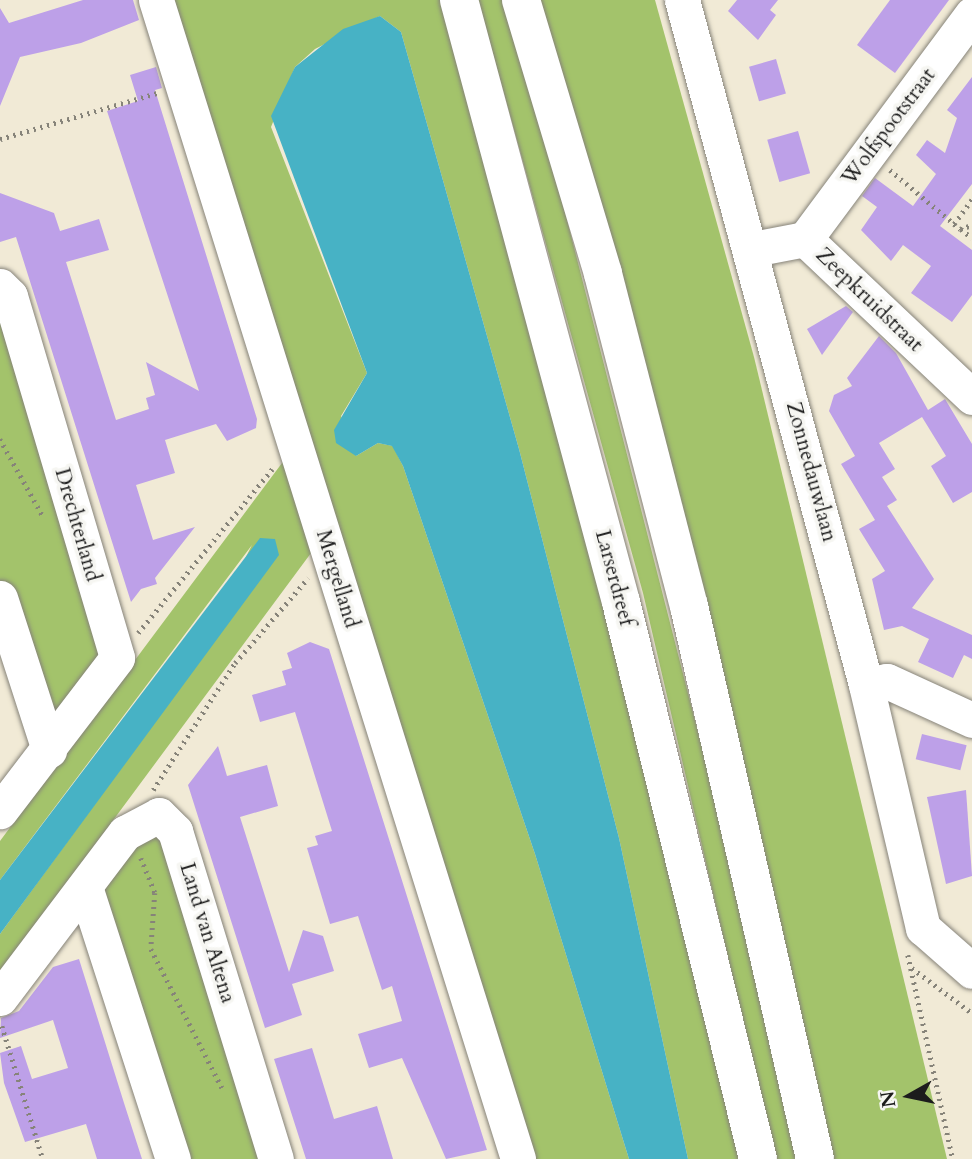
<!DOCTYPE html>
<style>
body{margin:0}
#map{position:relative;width:972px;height:1159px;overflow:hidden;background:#f1ead6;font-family:Cardo,serif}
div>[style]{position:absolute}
.green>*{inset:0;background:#a3c36b}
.water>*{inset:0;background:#47b2c5}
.building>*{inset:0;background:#bda0e8;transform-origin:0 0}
.path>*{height:4.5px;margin-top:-2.25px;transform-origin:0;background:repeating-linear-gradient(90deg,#868379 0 2px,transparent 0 7px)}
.roads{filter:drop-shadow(0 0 2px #868379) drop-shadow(0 0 2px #868379)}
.minor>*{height:35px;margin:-17.5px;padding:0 17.5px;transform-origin:17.5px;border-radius:17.5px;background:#fff}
.major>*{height:38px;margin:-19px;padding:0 19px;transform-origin:19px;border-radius:19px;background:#fff}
span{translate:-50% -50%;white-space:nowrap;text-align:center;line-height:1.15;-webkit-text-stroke:7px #f6f6f2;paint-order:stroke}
.street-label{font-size:21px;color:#1c1c1c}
.north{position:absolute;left:874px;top:1061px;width:70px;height:70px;-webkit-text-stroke:5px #f6f6f2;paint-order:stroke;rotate:261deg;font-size:19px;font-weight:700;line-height:28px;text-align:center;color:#1c1c1c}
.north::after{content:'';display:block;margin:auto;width:24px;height:32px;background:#1c1c1c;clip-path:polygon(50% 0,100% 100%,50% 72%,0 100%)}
</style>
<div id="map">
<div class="green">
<div style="clip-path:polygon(165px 0,445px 0,542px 348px,745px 1159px,688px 1159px,619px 838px,519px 449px,401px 32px,380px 16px,315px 49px,295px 67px,271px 127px,367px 373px,341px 416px,356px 456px,378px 443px,393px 446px,403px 466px,535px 854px,629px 1159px,529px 1159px)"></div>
<div style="clip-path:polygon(478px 0,504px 0,554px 169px,723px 830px,798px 1159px,775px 1159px,643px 593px)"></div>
<div style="clip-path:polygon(537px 0,655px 0,754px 357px,947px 1159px,830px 1159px)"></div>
<div style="clip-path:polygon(0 316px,104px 659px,48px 735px,0 580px)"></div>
<div style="clip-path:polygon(285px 459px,314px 549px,0 973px,0 934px,178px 690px,252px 545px,0 880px,0 841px)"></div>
<div style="clip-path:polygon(162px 800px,274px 1159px,180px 1159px,96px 890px)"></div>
</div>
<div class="water">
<div style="clip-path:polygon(380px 16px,401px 32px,519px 449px,619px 838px,688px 1159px,629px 1159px,535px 854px,403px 466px,392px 446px,378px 443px,356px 456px,336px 443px,334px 430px,367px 373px,271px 116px,295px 67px,343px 29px)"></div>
<div style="clip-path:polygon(260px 538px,275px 539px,279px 555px,0 934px,0 880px)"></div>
</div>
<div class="building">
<div style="clip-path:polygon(83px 0,133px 0,139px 20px,81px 43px,20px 57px,0 106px,0 8px,9px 23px)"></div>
<div style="clip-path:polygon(737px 0,778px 0,770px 10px,776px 15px,758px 40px,728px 11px)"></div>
<div style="clip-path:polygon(890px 0,949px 0,895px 73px,857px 45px)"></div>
<div style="left:776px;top:59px;width:36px;height:28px;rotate:74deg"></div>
<div style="clip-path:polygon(156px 67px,162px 88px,155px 90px,257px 419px,256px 428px,227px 441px,216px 424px,165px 440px,175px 473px,136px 485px,153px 540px,195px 527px,155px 578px,157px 584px,141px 589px,131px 602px,16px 237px,0 242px,0 193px,54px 213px,60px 231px,99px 219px,109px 250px,66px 262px,116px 420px,149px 409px,146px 398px,155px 395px,146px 362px,199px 391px,107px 111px,138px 101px,130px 75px)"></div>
<div style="clip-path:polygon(972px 77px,972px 184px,940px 226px,972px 250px,972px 295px,952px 322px,911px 293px,931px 266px,903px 245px,891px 261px,861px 230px,877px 207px,862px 196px,875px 178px,913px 206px,936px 174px,916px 155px,927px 140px,945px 153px,957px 118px,947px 110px)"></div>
<div style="left:798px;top:131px;width:44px;height:32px;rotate:74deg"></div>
<div style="clip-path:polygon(846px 306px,853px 312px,822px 355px,807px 329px)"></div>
<div style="clip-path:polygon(879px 336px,896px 353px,928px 410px,945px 399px,972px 444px,972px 492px,953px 503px,931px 466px,946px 456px,922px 417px,879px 443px,895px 469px,882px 477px,897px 500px,887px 506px,934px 579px,912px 608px,972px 635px,972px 659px,964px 655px,953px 678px,918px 662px,929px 639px,902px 626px,884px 630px,872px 579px,885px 571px,859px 529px,875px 520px,841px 464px,855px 456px,829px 411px,834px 395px,852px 386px,847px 378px)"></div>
<div style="clip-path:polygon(310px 642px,329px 649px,487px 1150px,446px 1159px,402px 1058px,369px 1068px,358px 1034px,402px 1021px,392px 986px,382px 990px,358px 916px,330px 924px,307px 848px,318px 845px,315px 836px,332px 831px,295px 712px,260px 722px,252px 695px,286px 685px,282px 671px,292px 668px,287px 653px)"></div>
<div style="left:922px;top:734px;width:46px;height:26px;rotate:14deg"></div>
<div style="clip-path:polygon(218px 746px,227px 776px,267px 765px,278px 806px,240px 817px,289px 972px,303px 930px,323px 936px,334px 971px,292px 984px,302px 1015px,265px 1028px,188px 785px)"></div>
<div style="clip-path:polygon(966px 790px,972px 876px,946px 884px,927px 797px)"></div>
<div style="clip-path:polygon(79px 959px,124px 1103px,142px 1159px,97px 1159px,86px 1124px,25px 1142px,4px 1083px,0 1053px,21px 1046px,32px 1079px,68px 1068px,53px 1020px,0 1038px,1px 1018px,19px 1011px,53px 967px)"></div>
<div style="clip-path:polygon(312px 1048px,334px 1119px,377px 1106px,393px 1159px,306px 1159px,274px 1059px)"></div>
</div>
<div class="path">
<div style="left:0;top:139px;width:164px;rotate:-16.3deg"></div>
<div style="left:890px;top:170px;width:92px;rotate:40.1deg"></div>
<div style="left:960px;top:229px;width:13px;rotate:-18deg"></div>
<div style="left:954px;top:224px;width:31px;rotate:-54deg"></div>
<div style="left:961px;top:229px;width:14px;rotate:39deg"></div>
<div style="left:0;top:439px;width:90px;rotate:60.9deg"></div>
<div style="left:138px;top:633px;width:212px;rotate:-50.7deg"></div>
<div style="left:153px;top:790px;width:151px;rotate:-57.2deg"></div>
<div style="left:235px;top:663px;width:112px;rotate:-49.3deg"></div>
<div style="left:141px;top:858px;width:38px;rotate:68deg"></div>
<div style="left:155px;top:893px;width:56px;rotate:94.1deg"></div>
<div style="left:151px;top:949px;width:156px;rotate:62.9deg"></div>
<div style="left:908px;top:955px;width:209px;rotate:77.6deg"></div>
<div style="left:912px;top:968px;width:75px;rotate:36.9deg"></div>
<div style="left:2px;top:1026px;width:139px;rotate:72.9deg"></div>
</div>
<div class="roads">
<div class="minor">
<div style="left:156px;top:0;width:1214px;rotate:72.65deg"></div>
<div style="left:682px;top:0;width:709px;rotate:74.96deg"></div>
<div style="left:866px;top:685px;width:250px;rotate:76.8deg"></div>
<div style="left:923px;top:928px;width:65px;rotate:41.3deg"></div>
<div style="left:805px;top:239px;width:280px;rotate:-53.4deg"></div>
<div style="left:753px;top:249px;width:53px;rotate:-10.9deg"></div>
<div style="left:805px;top:239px;width:230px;rotate:43.4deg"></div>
<div style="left:0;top:286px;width:14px;rotate:45deg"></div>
<div style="left:10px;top:296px;width:377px;rotate:73.5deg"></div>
<div style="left:117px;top:658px;width:193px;rotate:127.4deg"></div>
<div style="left:0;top:598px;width:160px;rotate:72.1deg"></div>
<div style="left:866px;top:685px;width:21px;rotate:-11deg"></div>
<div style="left:887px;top:681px;width:94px;rotate:24.6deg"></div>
<div style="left:85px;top:887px;width:286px;rotate:72.1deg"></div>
<div style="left:0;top:998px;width:207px;rotate:-52.9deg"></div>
<div style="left:125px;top:833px;width:38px;rotate:-28deg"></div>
<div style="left:159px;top:815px;width:23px;rotate:45deg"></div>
<div style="left:175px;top:831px;width:343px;rotate:72.9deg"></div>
</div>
<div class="major">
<div style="left:459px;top:0;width:623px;rotate:74.94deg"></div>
<div style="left:621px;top:602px;width:574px;rotate:76.18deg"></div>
<div style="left:521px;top:0;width:286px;rotate:73.3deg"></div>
<div style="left:603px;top:274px;width:343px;rotate:75.5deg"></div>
<div style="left:689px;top:606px;width:567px;rotate:77.16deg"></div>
</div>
</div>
<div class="street-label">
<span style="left:889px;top:127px;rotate:-53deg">Wolfspootstraat</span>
<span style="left:869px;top:300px;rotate:44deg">Zeepkruidstraat</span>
<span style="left:811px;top:472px;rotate:75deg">Zonnedauwlaan</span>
<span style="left:77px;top:525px;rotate:74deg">Drechterland</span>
<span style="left:614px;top:578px;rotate:75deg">Larserdreef</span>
<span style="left:337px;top:579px;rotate:73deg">Mergelland</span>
<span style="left:207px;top:933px;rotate:73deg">Land van Altena</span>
</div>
<div class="north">N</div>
</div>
